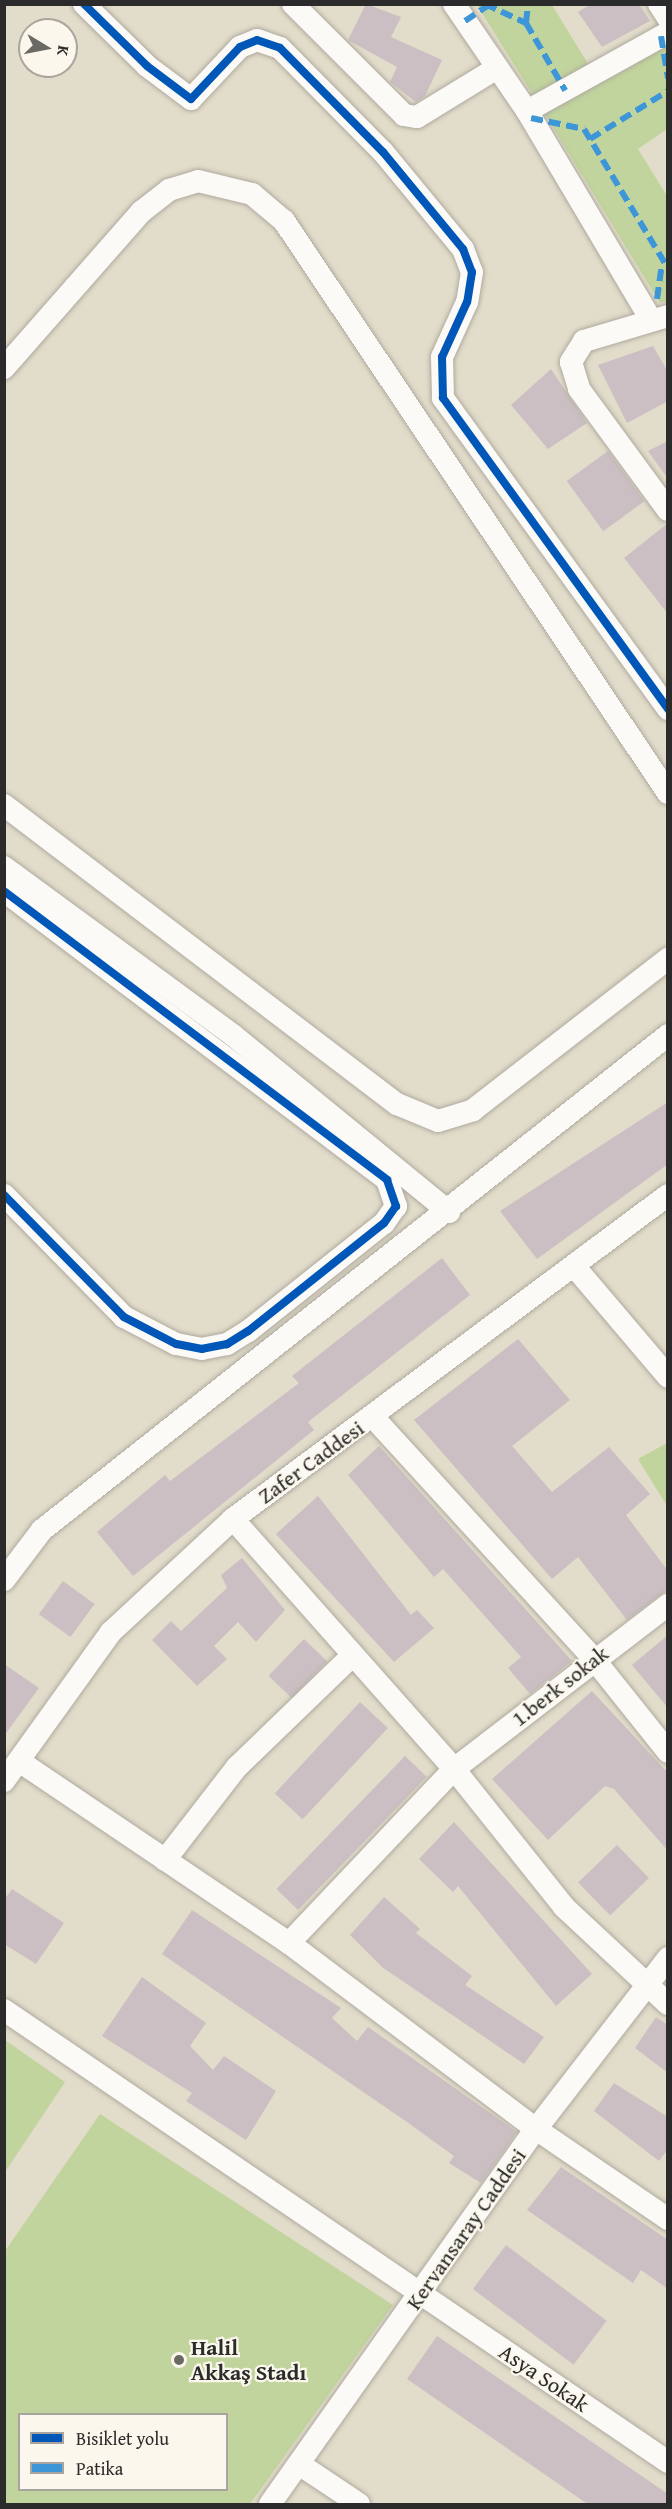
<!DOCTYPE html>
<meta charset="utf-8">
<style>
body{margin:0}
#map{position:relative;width:672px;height:2509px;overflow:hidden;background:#e2dcca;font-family:"Gentium Book Plus",serif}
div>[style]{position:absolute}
.green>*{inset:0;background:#c1d49d}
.building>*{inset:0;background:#ccbfc3;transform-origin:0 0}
.roads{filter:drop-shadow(0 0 2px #afaa9f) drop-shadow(0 0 2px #afaa9f)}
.minor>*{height:22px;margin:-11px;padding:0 11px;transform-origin:11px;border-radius:11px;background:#fbfaf7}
.quiet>*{height:6px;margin-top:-3px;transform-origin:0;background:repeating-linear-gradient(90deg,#3c96d7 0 12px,transparent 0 18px)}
.cycleway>*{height:8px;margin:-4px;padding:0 4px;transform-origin:4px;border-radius:4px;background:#0057b8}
.dots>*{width:16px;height:16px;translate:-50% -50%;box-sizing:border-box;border:3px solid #fbf7ec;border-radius:50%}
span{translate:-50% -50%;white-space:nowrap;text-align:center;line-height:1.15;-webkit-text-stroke:4.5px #fbf7ec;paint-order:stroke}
.street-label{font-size:22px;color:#2b2b2b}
.poi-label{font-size:22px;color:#2b2b2b;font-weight:700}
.left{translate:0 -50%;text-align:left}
.frame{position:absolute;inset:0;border:6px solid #2b2b2b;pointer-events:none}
.legend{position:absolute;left:18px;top:2413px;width:210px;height:78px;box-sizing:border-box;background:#fbf7ec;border:2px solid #a8a59f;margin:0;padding:8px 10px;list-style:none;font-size:18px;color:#2b2b2b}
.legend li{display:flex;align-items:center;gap:12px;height:30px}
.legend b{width:30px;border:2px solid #a8a59f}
.north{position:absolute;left:18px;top:18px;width:60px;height:60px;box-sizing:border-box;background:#fbf7ec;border:2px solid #a8a59f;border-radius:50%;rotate:100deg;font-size:16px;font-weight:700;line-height:24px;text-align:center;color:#2b2b2b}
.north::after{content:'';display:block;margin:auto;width:21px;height:27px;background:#6b6963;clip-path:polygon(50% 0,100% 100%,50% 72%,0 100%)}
</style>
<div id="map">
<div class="green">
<div style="clip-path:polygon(477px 5px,552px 5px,590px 67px,535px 98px)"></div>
<div style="clip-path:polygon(667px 40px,667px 129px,638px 149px,667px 196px,667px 301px,660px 303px,543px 111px)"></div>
<div style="clip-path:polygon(667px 1443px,667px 1506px,638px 1459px)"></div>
<div style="clip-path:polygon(5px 2040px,65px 2082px,5px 2172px)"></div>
<div style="clip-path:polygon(evenodd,100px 2114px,393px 2305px,250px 2504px,5px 2504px,5px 2251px,100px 2114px,226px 2414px,226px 2490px,20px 2490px,20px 2414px,226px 2414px)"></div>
</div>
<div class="building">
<div style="clip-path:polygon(366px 4px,401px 17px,391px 37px,442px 60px,425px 96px,416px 102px,390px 82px,397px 67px,348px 40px)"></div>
<div style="clip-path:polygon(591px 4px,639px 4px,650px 21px,602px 47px,578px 12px)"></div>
<div style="clip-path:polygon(653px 346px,668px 372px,668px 401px,627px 423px,598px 365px)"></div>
<div style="clip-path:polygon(551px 369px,587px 423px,548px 449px,511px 405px)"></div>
<div style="clip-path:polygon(668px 441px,668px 479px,648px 451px)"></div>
<div style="left:608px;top:451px;width:62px;height:51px;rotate:54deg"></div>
<div style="clip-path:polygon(668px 523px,668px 614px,624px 558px)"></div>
<div style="clip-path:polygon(668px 1102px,668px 1164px,537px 1259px,500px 1211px)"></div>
<div style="clip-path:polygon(442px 1258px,470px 1295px,308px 1422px,314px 1430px,133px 1576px,97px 1532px,165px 1475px,170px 1481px,299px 1383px,292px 1376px)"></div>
<div style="clip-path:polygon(518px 1339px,570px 1400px,512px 1446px,552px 1492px,609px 1447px,650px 1494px,626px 1515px,668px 1571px,668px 1589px,627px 1620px,578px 1557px,552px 1579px,414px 1420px)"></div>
<div style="clip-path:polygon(379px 1446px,572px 1661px,530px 1694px,508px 1668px,521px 1657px,443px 1569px,434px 1577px,348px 1475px)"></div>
<div style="clip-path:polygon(318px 1496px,411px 1615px,417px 1610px,434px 1628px,394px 1662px,276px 1534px)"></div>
<div style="clip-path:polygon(242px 1558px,285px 1610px,256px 1642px,238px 1622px,214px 1646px,227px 1659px,197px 1686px,152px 1640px,171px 1621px,181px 1631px,227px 1588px,221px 1575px)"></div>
<div style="left:63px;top:1581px;width:39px;height:41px;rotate:36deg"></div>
<div style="clip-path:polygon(668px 1635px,668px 1708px,632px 1665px)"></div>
<div style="left:304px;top:1639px;width:32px;height:51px;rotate:44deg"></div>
<div style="clip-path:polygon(4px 1664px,39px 1688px,4px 1736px)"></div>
<div style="clip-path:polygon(592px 1691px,668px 1773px,668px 1851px,614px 1789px,605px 1786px,548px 1840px,492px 1779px)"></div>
<div style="left:360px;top:1702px;width:38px;height:125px;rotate:43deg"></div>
<div style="left:405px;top:1756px;width:30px;height:185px;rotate:44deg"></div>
<div style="clip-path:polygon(454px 1822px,592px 1974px,556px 2006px,458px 1886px,453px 1892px,419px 1859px)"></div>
<div style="left:617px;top:1845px;width:46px;height:54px;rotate:46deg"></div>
<div style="clip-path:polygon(12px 1889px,64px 1923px,36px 1964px,4px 1944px,4px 1900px)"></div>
<div style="clip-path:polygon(384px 1897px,420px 1929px,416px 1933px,472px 1976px,465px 1985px,544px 2037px,524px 2064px,382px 1967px,350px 1935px)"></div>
<div style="clip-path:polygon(192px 1910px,341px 2008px,332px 2018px,357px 2041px,368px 2027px,517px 2132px,481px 2183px,449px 2163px,454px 2156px,407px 2122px,162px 1954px)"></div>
<div style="clip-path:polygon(142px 1977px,206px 2023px,190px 2046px,213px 2070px,224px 2056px,276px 2091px,246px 2140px,186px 2101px,192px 2093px,102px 2036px)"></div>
<div style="clip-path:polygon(656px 2017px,668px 2025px,668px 2073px,635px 2048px)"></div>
<div style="clip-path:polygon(614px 2083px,668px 2117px,668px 2149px,659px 2161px,594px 2111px)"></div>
<div style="clip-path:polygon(561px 2167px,668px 2240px,668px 2289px,641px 2270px,633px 2283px,527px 2210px)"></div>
<div style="left:506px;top:2245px;width:126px;height:55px;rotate:37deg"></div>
<div style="clip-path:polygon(437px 2336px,668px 2494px,668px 2505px,589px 2505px,407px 2379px)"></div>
</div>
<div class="roads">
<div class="minor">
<div style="left:84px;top:4px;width:88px;rotate:44.5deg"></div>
<div style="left:147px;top:66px;width:55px;rotate:36.9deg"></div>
<div style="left:191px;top:99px;width:71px;rotate:-46.7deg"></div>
<div style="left:240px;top:47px;width:18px;rotate:-22deg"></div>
<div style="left:257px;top:40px;width:24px;rotate:19deg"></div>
<div style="left:280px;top:48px;width:146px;rotate:45.3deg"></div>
<div style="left:383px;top:152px;width:126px;rotate:50.5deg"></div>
<div style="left:463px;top:249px;width:25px;rotate:69deg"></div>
<div style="left:472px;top:272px;width:30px;rotate:99deg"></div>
<div style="left:467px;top:302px;width:60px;rotate:114.4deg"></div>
<div style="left:442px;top:357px;width:41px;rotate:88.6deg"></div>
<div style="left:443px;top:398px;width:384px;rotate:54.1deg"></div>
<div style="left:293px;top:4px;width:157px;rotate:45deg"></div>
<div style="left:404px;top:115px;width:13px;rotate:9deg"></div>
<div style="left:417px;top:117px;width:94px;rotate:-31.5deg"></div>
<div style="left:454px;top:4px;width:130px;rotate:55.7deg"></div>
<div style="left:527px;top:111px;width:243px;rotate:59.3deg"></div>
<div style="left:659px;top:4px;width:17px;rotate:57deg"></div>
<div style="left:527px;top:111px;width:161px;rotate:-29deg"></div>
<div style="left:668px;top:316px;width:88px;rotate:163.4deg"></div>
<div style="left:584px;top:341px;width:25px;rotate:122deg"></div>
<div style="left:571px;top:362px;width:28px;rotate:73deg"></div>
<div style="left:579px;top:389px;width:150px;rotate:53.7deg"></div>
<div style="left:4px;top:368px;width:208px;rotate:-48.7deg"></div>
<div style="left:141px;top:212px;width:36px;rotate:-38deg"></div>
<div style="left:169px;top:190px;width:30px;rotate:-17deg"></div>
<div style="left:198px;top:181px;width:56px;rotate:13.5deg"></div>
<div style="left:252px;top:194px;width:42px;rotate:40.2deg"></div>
<div style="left:284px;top:221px;width:689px;rotate:56.13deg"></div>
<div style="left:4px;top:805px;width:494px;rotate:37.3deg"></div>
<div style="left:397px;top:1104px;width:44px;rotate:22.5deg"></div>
<div style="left:438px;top:1121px;width:37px;rotate:-17deg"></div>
<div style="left:473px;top:1110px;width:247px;rotate:-37.8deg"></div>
<div style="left:4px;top:867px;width:285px;rotate:36.3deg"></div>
<div style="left:234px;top:1036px;width:278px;rotate:39.3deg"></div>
<div style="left:4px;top:891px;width:480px;rotate:37deg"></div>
<div style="left:387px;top:1180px;width:28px;rotate:71deg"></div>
<div style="left:396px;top:1206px;width:21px;rotate:125deg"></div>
<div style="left:384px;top:1223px;width:174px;rotate:141.5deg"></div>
<div style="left:248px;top:1331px;width:25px;rotate:148deg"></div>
<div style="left:227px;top:1344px;width:25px;rotate:169deg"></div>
<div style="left:202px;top:1349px;width:26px;rotate:-169deg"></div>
<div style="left:176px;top:1344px;width:59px;rotate:-152.6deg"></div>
<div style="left:124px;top:1317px;width:171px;rotate:-134.5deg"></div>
<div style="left:574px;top:1266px;width:145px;rotate:49.7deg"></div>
<div style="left:373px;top:1417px;width:326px;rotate:47.6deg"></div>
<div style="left:593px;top:1658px;width:120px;rotate:51.4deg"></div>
<div style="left:233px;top:1519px;width:334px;rotate:48.5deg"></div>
<div style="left:454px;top:1769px;width:176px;rotate:51.4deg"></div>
<div style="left:564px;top:1907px;width:142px;rotate:43deg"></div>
<div style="left:4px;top:1580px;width:63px;rotate:-52.8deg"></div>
<div style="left:42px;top:1530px;width:798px;rotate:-38.33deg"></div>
<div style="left:19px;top:1761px;width:326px;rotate:34deg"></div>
<div style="left:289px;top:1943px;width:309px;rotate:37deg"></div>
<div style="left:536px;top:2129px;width:160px;rotate:34.3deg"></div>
<div style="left:4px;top:1781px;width:183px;rotate:-54.3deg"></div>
<div style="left:111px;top:1632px;width:166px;rotate:-42.8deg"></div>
<div style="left:233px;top:1519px;width:542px;rotate:-36.68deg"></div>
<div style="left:165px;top:1860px;width:118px;rotate:-52.3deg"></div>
<div style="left:237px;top:1767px;width:161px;rotate:-44deg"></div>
<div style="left:289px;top:1943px;width:240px;rotate:-46.5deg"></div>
<div style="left:454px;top:1769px;width:270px;rotate:-37.5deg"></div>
<div style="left:4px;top:2010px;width:803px;rotate:34.24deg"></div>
<div style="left:299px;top:2464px;width:72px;rotate:33.7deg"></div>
<div style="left:270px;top:2504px;width:460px;rotate:-54.7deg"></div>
<div style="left:536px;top:2129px;width:216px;rotate:-52.3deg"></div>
</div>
</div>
<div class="quiet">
<div style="left:485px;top:4px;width:45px;rotate:24.9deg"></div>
<div style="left:526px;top:23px;width:19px;rotate:-84deg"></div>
<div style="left:465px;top:21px;width:30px;rotate:-34deg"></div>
<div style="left:526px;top:23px;width:78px;rotate:59.8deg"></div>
<div style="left:661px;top:36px;width:43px;rotate:80.5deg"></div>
<div style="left:531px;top:118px;width:54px;rotate:11.7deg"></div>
<div style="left:584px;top:129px;width:162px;rotate:58.9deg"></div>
<div style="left:590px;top:139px;width:92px;rotate:-31.6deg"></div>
<div style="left:657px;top:299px;width:34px;rotate:-82deg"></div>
</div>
<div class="cycleway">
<div style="left:84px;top:4px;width:88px;rotate:44.5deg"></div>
<div style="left:147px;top:66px;width:55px;rotate:36.9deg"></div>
<div style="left:191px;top:99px;width:71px;rotate:-46.7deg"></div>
<div style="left:240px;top:47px;width:18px;rotate:-22deg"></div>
<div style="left:257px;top:40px;width:24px;rotate:19deg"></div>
<div style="left:280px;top:48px;width:146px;rotate:45.3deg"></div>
<div style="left:383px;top:152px;width:126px;rotate:50.5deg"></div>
<div style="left:463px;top:249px;width:25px;rotate:69deg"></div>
<div style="left:472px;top:272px;width:30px;rotate:99deg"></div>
<div style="left:467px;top:302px;width:60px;rotate:114.4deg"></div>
<div style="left:442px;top:357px;width:41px;rotate:88.6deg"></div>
<div style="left:443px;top:398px;width:384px;rotate:54.1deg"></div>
<div style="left:4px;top:891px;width:480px;rotate:37deg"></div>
<div style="left:387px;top:1180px;width:28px;rotate:71deg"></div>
<div style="left:396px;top:1206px;width:21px;rotate:125deg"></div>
<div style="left:384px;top:1223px;width:174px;rotate:141.5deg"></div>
<div style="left:248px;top:1331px;width:25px;rotate:148deg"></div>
<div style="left:227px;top:1344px;width:25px;rotate:169deg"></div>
<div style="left:202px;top:1349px;width:26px;rotate:-169deg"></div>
<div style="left:176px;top:1344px;width:59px;rotate:-152.6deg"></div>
<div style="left:124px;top:1317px;width:171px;rotate:-134.5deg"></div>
</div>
<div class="dots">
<div style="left:179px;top:2360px;background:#6b6963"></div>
</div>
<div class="street-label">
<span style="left:311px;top:1462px;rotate:-36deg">Zafer Caddesi</span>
<span style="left:560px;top:1686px;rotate:-38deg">1.berk sokak</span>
<span style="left:466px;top:2229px;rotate:-55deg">Kervansaray Caddesi</span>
<span style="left:544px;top:2378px;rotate:34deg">Asya Sokak</span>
</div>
<div class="poi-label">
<span class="left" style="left:191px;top:2360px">Halil<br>Akkaş Stadı</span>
</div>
<div class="frame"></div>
<ul class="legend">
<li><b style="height:8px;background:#0057b8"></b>Bisiklet yolu</li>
<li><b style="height:8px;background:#3c96d7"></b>Patika</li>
</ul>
<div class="north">K</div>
</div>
